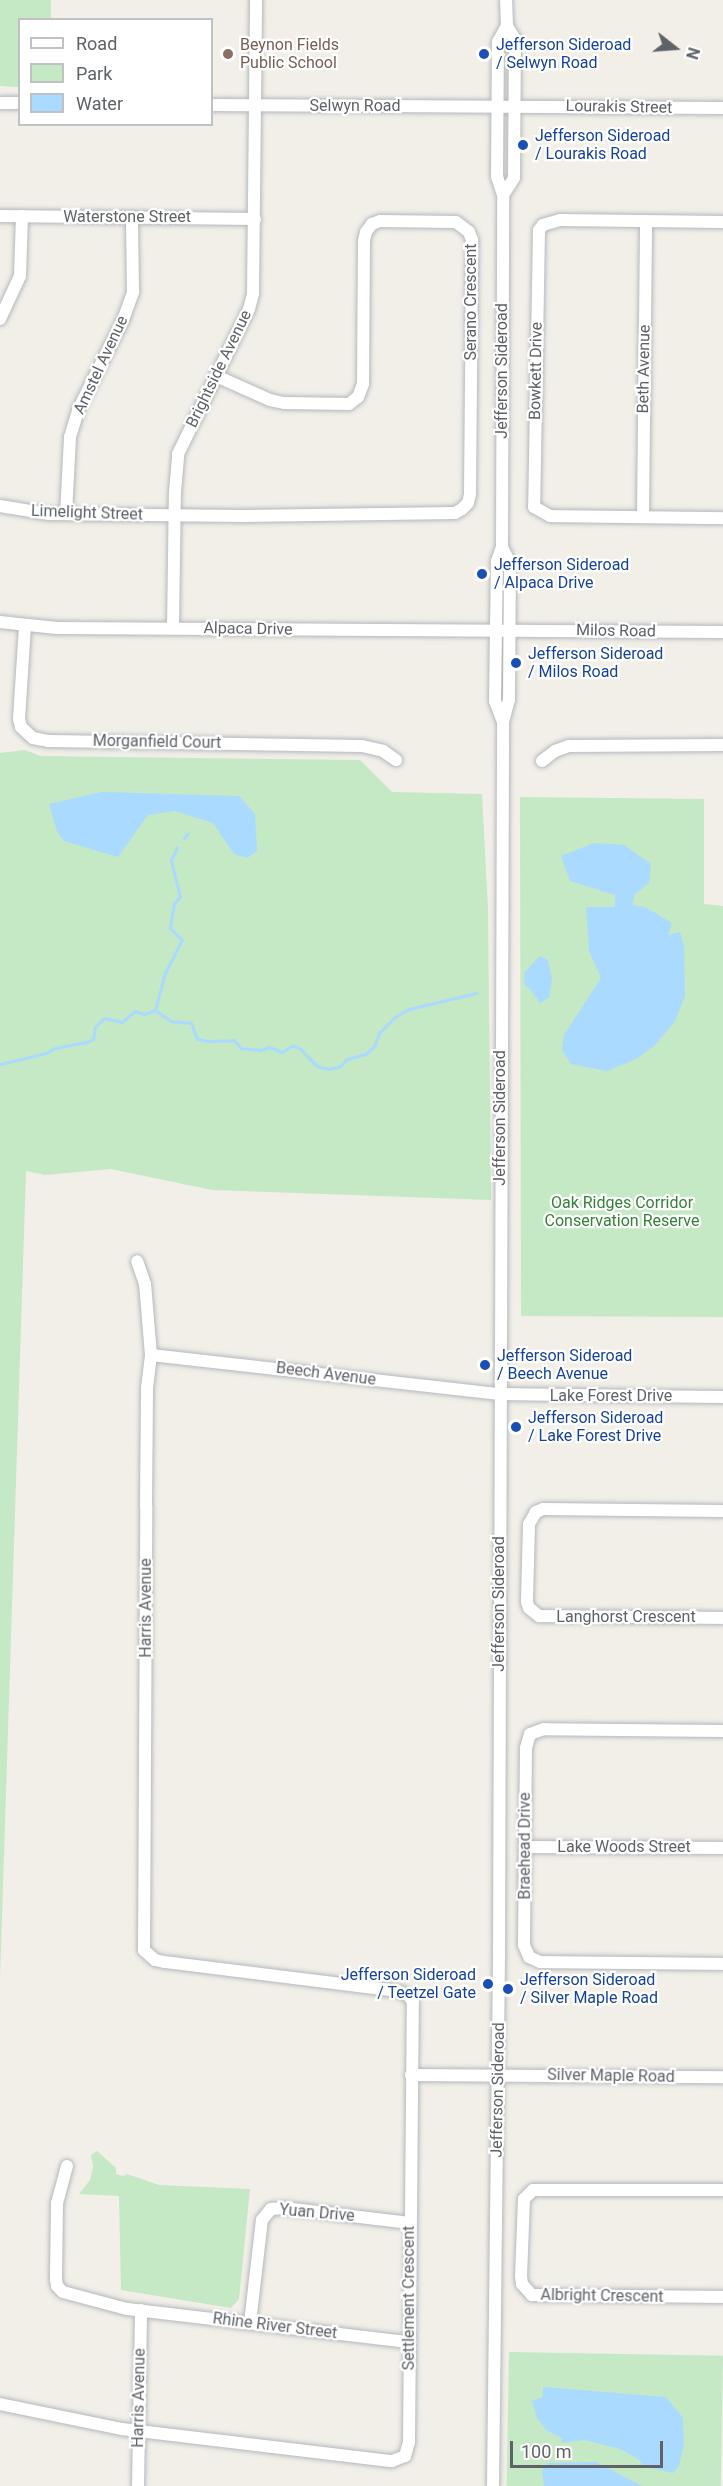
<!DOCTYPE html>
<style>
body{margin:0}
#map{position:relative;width:723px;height:2486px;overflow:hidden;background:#f1efe8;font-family:Roboto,sans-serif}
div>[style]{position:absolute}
.green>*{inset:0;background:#c5e8c5;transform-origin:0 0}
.water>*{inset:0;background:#aadaff}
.stream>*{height:3px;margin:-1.5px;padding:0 1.5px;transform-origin:1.5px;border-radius:1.5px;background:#aadaff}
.roads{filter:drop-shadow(0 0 2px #b5b8bc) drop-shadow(0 0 2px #b5b8bc)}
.minor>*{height:12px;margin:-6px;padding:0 6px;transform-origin:6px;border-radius:6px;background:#fff}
.dots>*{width:16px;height:16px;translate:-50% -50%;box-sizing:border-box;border:3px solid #fff;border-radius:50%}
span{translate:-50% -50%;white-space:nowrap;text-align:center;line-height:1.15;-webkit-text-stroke:4.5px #fff;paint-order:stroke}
.education-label{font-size:16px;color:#785e54}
.left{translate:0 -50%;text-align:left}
.transit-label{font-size:16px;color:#164399}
.right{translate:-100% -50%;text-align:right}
.street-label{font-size:16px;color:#5f6368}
.park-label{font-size:16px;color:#348238}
.legend{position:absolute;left:18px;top:18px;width:195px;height:108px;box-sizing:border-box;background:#fff;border:2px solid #bfc1c3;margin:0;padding:8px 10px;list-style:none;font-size:18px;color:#5f6368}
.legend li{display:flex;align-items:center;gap:12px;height:30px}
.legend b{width:30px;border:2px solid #bfc1c3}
.north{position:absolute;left:645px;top:18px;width:60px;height:60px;-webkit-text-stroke:4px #fff;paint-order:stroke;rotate:107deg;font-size:16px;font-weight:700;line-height:24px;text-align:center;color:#5f6368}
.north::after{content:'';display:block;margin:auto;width:21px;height:27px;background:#5f6368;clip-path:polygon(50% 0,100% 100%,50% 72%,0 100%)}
.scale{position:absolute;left:510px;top:2441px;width:153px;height:27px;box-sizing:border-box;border:3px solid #5f6368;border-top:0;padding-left:8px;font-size:18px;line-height:21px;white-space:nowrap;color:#5f6368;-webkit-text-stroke:4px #fff;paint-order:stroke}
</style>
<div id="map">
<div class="green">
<div style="clip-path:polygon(0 0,51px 0,51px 19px,20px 20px,19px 87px,0 86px)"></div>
<div style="clip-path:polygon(25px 750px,41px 756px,360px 760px,392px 792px,482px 794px,488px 909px,491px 1200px,212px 1190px,111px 1169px,45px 1175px,26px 1171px,0 1979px,0 753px)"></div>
<div style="clip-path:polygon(520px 797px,704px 799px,704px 904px,723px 906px,723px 1317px,521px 1316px)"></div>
<div style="clip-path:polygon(97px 2151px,116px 2168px,116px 2174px,123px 2176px,127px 2174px,159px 2185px,250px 2189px,239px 2299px,231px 2308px,121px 2290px,119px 2196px,79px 2194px,90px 2180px,93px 2167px,91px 2155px)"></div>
<div style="left:509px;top:2352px;width:214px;height:134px;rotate:1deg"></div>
</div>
<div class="water">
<div style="clip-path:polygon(102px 792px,239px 796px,255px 814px,257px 851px,247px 858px,234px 854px,213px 823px,175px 811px,148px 815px,118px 857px,64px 841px,57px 831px,49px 804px)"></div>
<div style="clip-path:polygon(594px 843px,624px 845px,651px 864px,649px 883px,635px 894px,632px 905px,645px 907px,672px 923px,668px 935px,680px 932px,684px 947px,685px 996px,674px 1023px,654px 1046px,636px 1059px,607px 1071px,571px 1064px,562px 1050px,564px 1035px,601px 978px,589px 951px,586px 907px,615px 907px,615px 895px,570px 881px,561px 856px)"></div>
<div style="clip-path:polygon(540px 956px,548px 960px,552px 978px,549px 998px,540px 1003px,529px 988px,525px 986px,524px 973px)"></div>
<div style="clip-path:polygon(543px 2387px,666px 2397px,683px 2418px,684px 2444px,679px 2466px,673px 2473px,642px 2466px,640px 2460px,620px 2449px,584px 2440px,561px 2443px,562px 2438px,546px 2430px,537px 2418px,532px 2401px,543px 2397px)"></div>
<div style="clip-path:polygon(596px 2462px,642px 2486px,544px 2486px,542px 2471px,547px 2463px)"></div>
</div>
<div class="stream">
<div style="left:184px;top:838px;width:6px;rotate:-51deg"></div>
<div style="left:155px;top:1010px;width:19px;rotate:35deg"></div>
<div style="left:171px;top:1021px;width:20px;rotate:6deg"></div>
<div style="left:191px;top:1023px;width:17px;rotate:69deg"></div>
<div style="left:197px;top:1039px;width:12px;rotate:9deg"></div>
<div style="left:209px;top:1041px;width:25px;rotate:-2deg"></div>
<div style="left:234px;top:1040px;width:11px;rotate:49deg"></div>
<div style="left:241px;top:1048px;width:20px;rotate:6deg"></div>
<div style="left:261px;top:1050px;width:9px;rotate:-21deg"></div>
<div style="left:269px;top:1047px;width:14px;rotate:21deg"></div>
<div style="left:282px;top:1052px;width:12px;rotate:-31deg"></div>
<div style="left:292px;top:1046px;width:6px;rotate:9deg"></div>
<div style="left:298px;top:1047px;width:27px;rotate:45deg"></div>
<div style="left:317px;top:1066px;width:11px;rotate:15deg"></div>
<div style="left:328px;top:1069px;width:11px;rotate:-10deg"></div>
<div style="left:339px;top:1067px;width:11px;rotate:-45deg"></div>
<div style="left:347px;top:1059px;width:20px;rotate:-15deg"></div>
<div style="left:366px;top:1054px;width:13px;rotate:-45deg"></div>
<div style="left:375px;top:1045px;width:13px;rotate:-72deg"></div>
<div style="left:379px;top:1033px;width:24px;rotate:-45deg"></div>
<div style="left:396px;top:1016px;width:15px;rotate:-28deg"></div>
<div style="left:409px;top:1009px;width:69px;rotate:-13.4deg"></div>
<div style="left:155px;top:1010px;width:38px;rotate:-75deg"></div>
<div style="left:165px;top:973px;width:37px;rotate:-63deg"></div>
<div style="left:182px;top:940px;width:17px;rotate:-135deg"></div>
<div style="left:170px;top:928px;width:25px;rotate:-81deg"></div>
<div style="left:174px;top:903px;width:8px;rotate:-45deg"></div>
<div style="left:180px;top:897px;width:38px;rotate:-104deg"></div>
<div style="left:171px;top:860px;width:14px;rotate:-65deg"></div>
<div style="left:0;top:1064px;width:47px;rotate:-13.4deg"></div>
<div style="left:46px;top:1053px;width:10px;rotate:-29deg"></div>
<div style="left:55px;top:1048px;width:33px;rotate:-11deg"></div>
<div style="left:87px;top:1042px;width:7px;rotate:-27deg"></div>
<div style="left:93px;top:1039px;width:12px;rotate:-81deg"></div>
<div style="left:95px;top:1027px;width:13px;rotate:-45deg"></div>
<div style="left:104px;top:1018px;width:18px;rotate:13deg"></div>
<div style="left:122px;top:1022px;width:17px;rotate:-40deg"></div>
<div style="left:135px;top:1011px;width:9px;rotate:18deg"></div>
<div style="left:144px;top:1014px;width:12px;rotate:-20deg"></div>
</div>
<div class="roads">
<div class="minor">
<div style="left:0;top:103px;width:20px"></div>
<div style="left:212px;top:105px;width:511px;rotate:0.34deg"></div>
<div style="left:503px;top:195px;width:20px;rotate:-57deg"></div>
<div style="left:514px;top:178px;width:139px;rotate:-89.6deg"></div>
<div style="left:515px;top:39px;width:15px;rotate:-122deg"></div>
<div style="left:0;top:216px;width:255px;rotate:0.7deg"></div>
<div style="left:723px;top:222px;width:163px;rotate:-179.3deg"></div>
<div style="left:560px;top:220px;width:18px;rotate:164deg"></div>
<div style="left:543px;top:225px;width:6px;rotate:129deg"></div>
<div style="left:539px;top:230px;width:277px;rotate:91deg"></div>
<div style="left:534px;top:507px;width:18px;rotate:29deg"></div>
<div style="left:550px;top:516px;width:173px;rotate:0.7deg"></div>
<div style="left:0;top:319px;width:47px;rotate:-65.1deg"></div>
<div style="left:20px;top:276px;width:60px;rotate:-88.1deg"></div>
<div style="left:0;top:506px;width:50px;rotate:9.3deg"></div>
<div style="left:49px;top:514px;width:194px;rotate:0.6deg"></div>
<div style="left:243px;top:516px;width:212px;rotate:-0.8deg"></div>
<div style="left:455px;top:513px;width:8px;rotate:-30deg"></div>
<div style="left:462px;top:509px;width:8px;rotate:-45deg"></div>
<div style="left:468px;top:503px;width:9px;rotate:-77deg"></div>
<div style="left:470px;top:494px;width:254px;rotate:-89.5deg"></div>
<div style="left:472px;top:240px;width:9px;rotate:-111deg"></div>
<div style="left:469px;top:232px;width:16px;rotate:-142deg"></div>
<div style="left:456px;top:222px;width:76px;rotate:-179.2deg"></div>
<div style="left:380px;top:221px;width:9px;rotate:159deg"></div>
<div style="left:372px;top:224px;width:10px;rotate:127deg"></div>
<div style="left:366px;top:232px;width:9px;rotate:103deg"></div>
<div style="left:364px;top:241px;width:143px;rotate:90.4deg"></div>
<div style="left:363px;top:384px;width:14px;rotate:111deg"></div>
<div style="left:358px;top:397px;width:11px;rotate:142deg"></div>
<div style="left:349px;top:404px;width:65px;rotate:-179.1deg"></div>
<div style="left:284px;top:403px;width:14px;rotate:-168deg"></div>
<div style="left:270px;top:400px;width:59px;rotate:-156deg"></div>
<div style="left:66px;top:514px;width:77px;rotate:-87deg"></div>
<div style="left:70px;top:437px;width:28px;rotate:-73deg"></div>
<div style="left:78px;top:410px;width:101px;rotate:-63.4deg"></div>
<div style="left:123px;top:320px;width:30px;rotate:-70deg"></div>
<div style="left:133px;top:292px;width:75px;rotate:-90.8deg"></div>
<div style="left:643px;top:517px;width:296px;rotate:-89.4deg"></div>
<div style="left:0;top:622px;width:57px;rotate:6deg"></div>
<div style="left:57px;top:628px;width:666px;rotate:0.34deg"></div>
<div style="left:25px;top:626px;width:93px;rotate:93.7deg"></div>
<div style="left:19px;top:719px;width:8px;rotate:76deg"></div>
<div style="left:21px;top:727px;width:16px;rotate:43deg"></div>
<div style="left:33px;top:738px;width:16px;rotate:11deg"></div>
<div style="left:49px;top:741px;width:313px;rotate:0.9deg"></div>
<div style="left:362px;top:746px;width:22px;rotate:13deg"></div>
<div style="left:383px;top:751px;width:16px;rotate:35deg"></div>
<div style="left:173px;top:628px;width:136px;rotate:-89.2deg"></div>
<div style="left:175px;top:492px;width:38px;rotate:-85deg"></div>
<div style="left:178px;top:454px;width:161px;rotate:-63.9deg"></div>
<div style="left:249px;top:309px;width:16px;rotate:-75deg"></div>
<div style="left:253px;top:294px;width:294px;rotate:-89.4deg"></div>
<div style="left:503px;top:722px;width:22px;rotate:-111deg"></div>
<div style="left:495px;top:701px;width:140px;rotate:-89.2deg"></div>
<div style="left:497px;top:561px;width:15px;rotate:-70deg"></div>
<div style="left:502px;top:547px;width:352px;rotate:-89.8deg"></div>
<div style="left:503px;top:195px;width:19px;rotate:-108deg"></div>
<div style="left:497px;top:177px;width:135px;rotate:-89.6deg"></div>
<div style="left:498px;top:42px;width:18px;rotate:-61deg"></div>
<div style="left:507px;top:26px;width:26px;rotate:-92deg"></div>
<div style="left:542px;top:761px;width:16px;rotate:-38deg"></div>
<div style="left:555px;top:751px;width:15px;rotate:-20deg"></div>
<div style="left:569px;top:746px;width:154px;rotate:-0.4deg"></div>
<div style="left:151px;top:1355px;width:351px;rotate:6.4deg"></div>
<div style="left:500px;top:1394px;width:223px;rotate:0.8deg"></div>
<div style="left:723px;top:1511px;width:180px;rotate:-179.4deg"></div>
<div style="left:543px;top:1509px;width:8px;rotate:157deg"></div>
<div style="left:536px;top:1512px;width:14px;rotate:120deg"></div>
<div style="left:529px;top:1524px;width:78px;rotate:91.5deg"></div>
<div style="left:527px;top:1602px;width:6px;rotate:72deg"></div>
<div style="left:529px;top:1608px;width:13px;rotate:39deg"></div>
<div style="left:539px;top:1616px;width:184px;rotate:0.6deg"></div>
<div style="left:723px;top:1731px;width:179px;rotate:-179.4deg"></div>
<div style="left:544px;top:1729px;width:15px;rotate:160deg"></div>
<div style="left:530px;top:1734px;width:15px;rotate:106deg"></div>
<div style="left:526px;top:1748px;width:197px;rotate:90.6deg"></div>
<div style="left:524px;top:1945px;width:13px;rotate:67deg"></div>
<div style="left:529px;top:1957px;width:12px;rotate:24deg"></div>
<div style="left:540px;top:1962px;width:183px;rotate:0.6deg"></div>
<div style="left:525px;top:1847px;width:198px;rotate:0.3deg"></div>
<div style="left:411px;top:2075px;width:312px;rotate:0.4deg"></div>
<div style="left:67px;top:2166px;width:38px;rotate:105deg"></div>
<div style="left:57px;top:2203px;width:76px;rotate:90.8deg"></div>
<div style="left:56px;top:2279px;width:7px;rotate:82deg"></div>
<div style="left:57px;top:2286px;width:8px;rotate:45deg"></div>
<div style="left:63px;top:2292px;width:66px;rotate:14.9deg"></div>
<div style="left:127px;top:2309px;width:284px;rotate:6.7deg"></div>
<div style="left:723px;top:2190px;width:190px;rotate:180deg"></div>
<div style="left:533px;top:2190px;width:13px;rotate:135deg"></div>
<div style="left:524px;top:2199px;width:77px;rotate:92.2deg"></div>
<div style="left:521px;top:2276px;width:8px;rotate:83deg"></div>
<div style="left:522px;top:2284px;width:15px;rotate:48deg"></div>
<div style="left:532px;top:2295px;width:191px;rotate:0.6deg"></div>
<div style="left:250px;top:2323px;width:104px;rotate:-83.4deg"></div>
<div style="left:262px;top:2220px;width:14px;rotate:-51deg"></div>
<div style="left:271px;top:2209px;width:13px;rotate:-4deg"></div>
<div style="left:284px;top:2208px;width:127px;rotate:6.8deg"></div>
<div style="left:0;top:2404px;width:125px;rotate:11.6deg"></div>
<div style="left:122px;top:2429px;width:272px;rotate:6.8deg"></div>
<div style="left:392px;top:2461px;width:14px;rotate:-21deg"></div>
<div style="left:405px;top:2456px;width:15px;rotate:-74deg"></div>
<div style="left:409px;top:2442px;width:440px;rotate:-89.5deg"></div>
<div style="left:413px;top:2002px;width:7px;rotate:-124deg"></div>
<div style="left:409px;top:1996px;width:12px;rotate:-156deg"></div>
<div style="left:398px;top:1991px;width:236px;rotate:-172.9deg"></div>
<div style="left:164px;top:1962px;width:9px;rotate:-167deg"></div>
<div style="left:155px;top:1960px;width:15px;rotate:-138deg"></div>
<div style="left:144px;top:1950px;width:444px;rotate:-89.7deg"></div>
<div style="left:146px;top:1506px;width:118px;rotate:-89.5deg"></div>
<div style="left:147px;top:1388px;width:33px;rotate:-83deg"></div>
<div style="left:151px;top:1355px;width:71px;rotate:-94.8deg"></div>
<div style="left:145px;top:1284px;width:24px;rotate:-109deg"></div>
<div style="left:138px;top:2486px;width:176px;rotate:-89deg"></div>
<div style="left:493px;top:2486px;width:530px;rotate:-89.35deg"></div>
<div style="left:499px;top:1956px;width:1234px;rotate:-89.81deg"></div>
<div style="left:503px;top:722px;width:23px;rotate:-75deg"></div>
<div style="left:509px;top:700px;width:137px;rotate:-89.6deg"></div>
<div style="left:510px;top:563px;width:18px;rotate:-117deg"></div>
</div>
</div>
<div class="dots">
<div style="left:228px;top:54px;background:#8d6e63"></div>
<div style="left:484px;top:54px;background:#1a4fb4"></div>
<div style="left:523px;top:145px;background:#1a4fb4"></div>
<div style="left:482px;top:574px;background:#1a4fb4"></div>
<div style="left:516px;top:663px;background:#1a4fb4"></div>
<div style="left:485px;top:1365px;background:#1a4fb4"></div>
<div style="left:516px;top:1427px;background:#1a4fb4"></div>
<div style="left:488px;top:1984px;background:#1a4fb4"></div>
<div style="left:508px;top:1989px;background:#1a4fb4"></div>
</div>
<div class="education-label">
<span class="left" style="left:240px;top:54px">Beynon Fields<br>Public School</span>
</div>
<div class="transit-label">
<span class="left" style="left:496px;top:54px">Jefferson Sideroad<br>/ Selwyn Road</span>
<span class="left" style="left:535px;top:145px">Jefferson Sideroad<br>/ Lourakis Road</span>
<span class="left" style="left:494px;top:574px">Jefferson Sideroad<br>/ Alpaca Drive</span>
<span class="left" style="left:528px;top:663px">Jefferson Sideroad<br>/ Milos Road</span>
<span class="left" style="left:497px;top:1365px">Jefferson Sideroad<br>/ Beech Avenue</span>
<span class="left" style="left:528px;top:1427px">Jefferson Sideroad<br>/ Lake Forest Drive</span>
<span class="right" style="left:476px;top:1984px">Jefferson Sideroad<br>/ Teetzel Gate</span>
<span class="left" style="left:520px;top:1989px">Jefferson Sideroad<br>/ Silver Maple Road</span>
</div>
<div class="street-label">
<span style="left:355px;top:106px">Selwyn Road</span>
<span style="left:619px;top:107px;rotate:1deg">Lourakis Street</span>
<span style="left:127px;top:217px">Waterstone Street</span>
<span style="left:471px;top:302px;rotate:-90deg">Serano Crescent</span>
<span style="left:101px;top:365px;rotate:-65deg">Amstel Avenue</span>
<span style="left:219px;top:369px;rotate:-64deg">Brightside Avenue</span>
<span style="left:644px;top:369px;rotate:-89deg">Beth Avenue</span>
<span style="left:502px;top:371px;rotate:-90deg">Jefferson Sideroad</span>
<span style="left:536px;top:371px;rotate:-89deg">Bowkett Drive</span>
<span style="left:87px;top:513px;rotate:2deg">Limelight Street</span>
<span style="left:248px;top:629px;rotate:1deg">Alpaca Drive</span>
<span style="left:616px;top:631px;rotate:1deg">Milos Road</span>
<span style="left:157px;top:742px;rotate:1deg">Morganfield Court</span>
<span style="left:500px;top:1118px;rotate:-90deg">Jefferson Sideroad</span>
<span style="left:326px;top:1374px;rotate:7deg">Beech Avenue</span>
<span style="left:611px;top:1396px">Lake Forest Drive</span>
<span style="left:499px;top:1604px;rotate:-90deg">Jefferson Sideroad</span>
<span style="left:146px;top:1608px;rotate:-90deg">Harris Avenue</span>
<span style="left:626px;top:1617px">Langhorst Crescent</span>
<span style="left:525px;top:1846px;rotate:-90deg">Braehead Drive</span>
<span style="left:624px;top:1847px">Lake Woods Street</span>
<span style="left:611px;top:2076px;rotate:1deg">Silver Maple Road</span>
<span style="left:498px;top:2090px;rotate:-89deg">Jefferson Sideroad</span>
<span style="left:317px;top:2213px;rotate:5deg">Yuan Drive</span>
<span style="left:602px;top:2296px;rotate:1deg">Albright Crescent</span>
<span style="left:409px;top:2298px;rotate:-90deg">Settlement Crescent</span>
<span style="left:275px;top:2326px;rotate:7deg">Rhine River Street</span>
<span style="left:139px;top:2398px;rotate:-89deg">Harris Avenue</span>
</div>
<div class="park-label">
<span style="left:622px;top:1212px">Oak Ridges Corridor<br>Conservation Reserve</span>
</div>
<ul class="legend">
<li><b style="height:8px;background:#fff"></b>Road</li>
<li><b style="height:16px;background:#c5e8c5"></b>Park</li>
<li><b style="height:16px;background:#aadaff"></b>Water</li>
</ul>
<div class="north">N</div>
<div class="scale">100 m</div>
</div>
